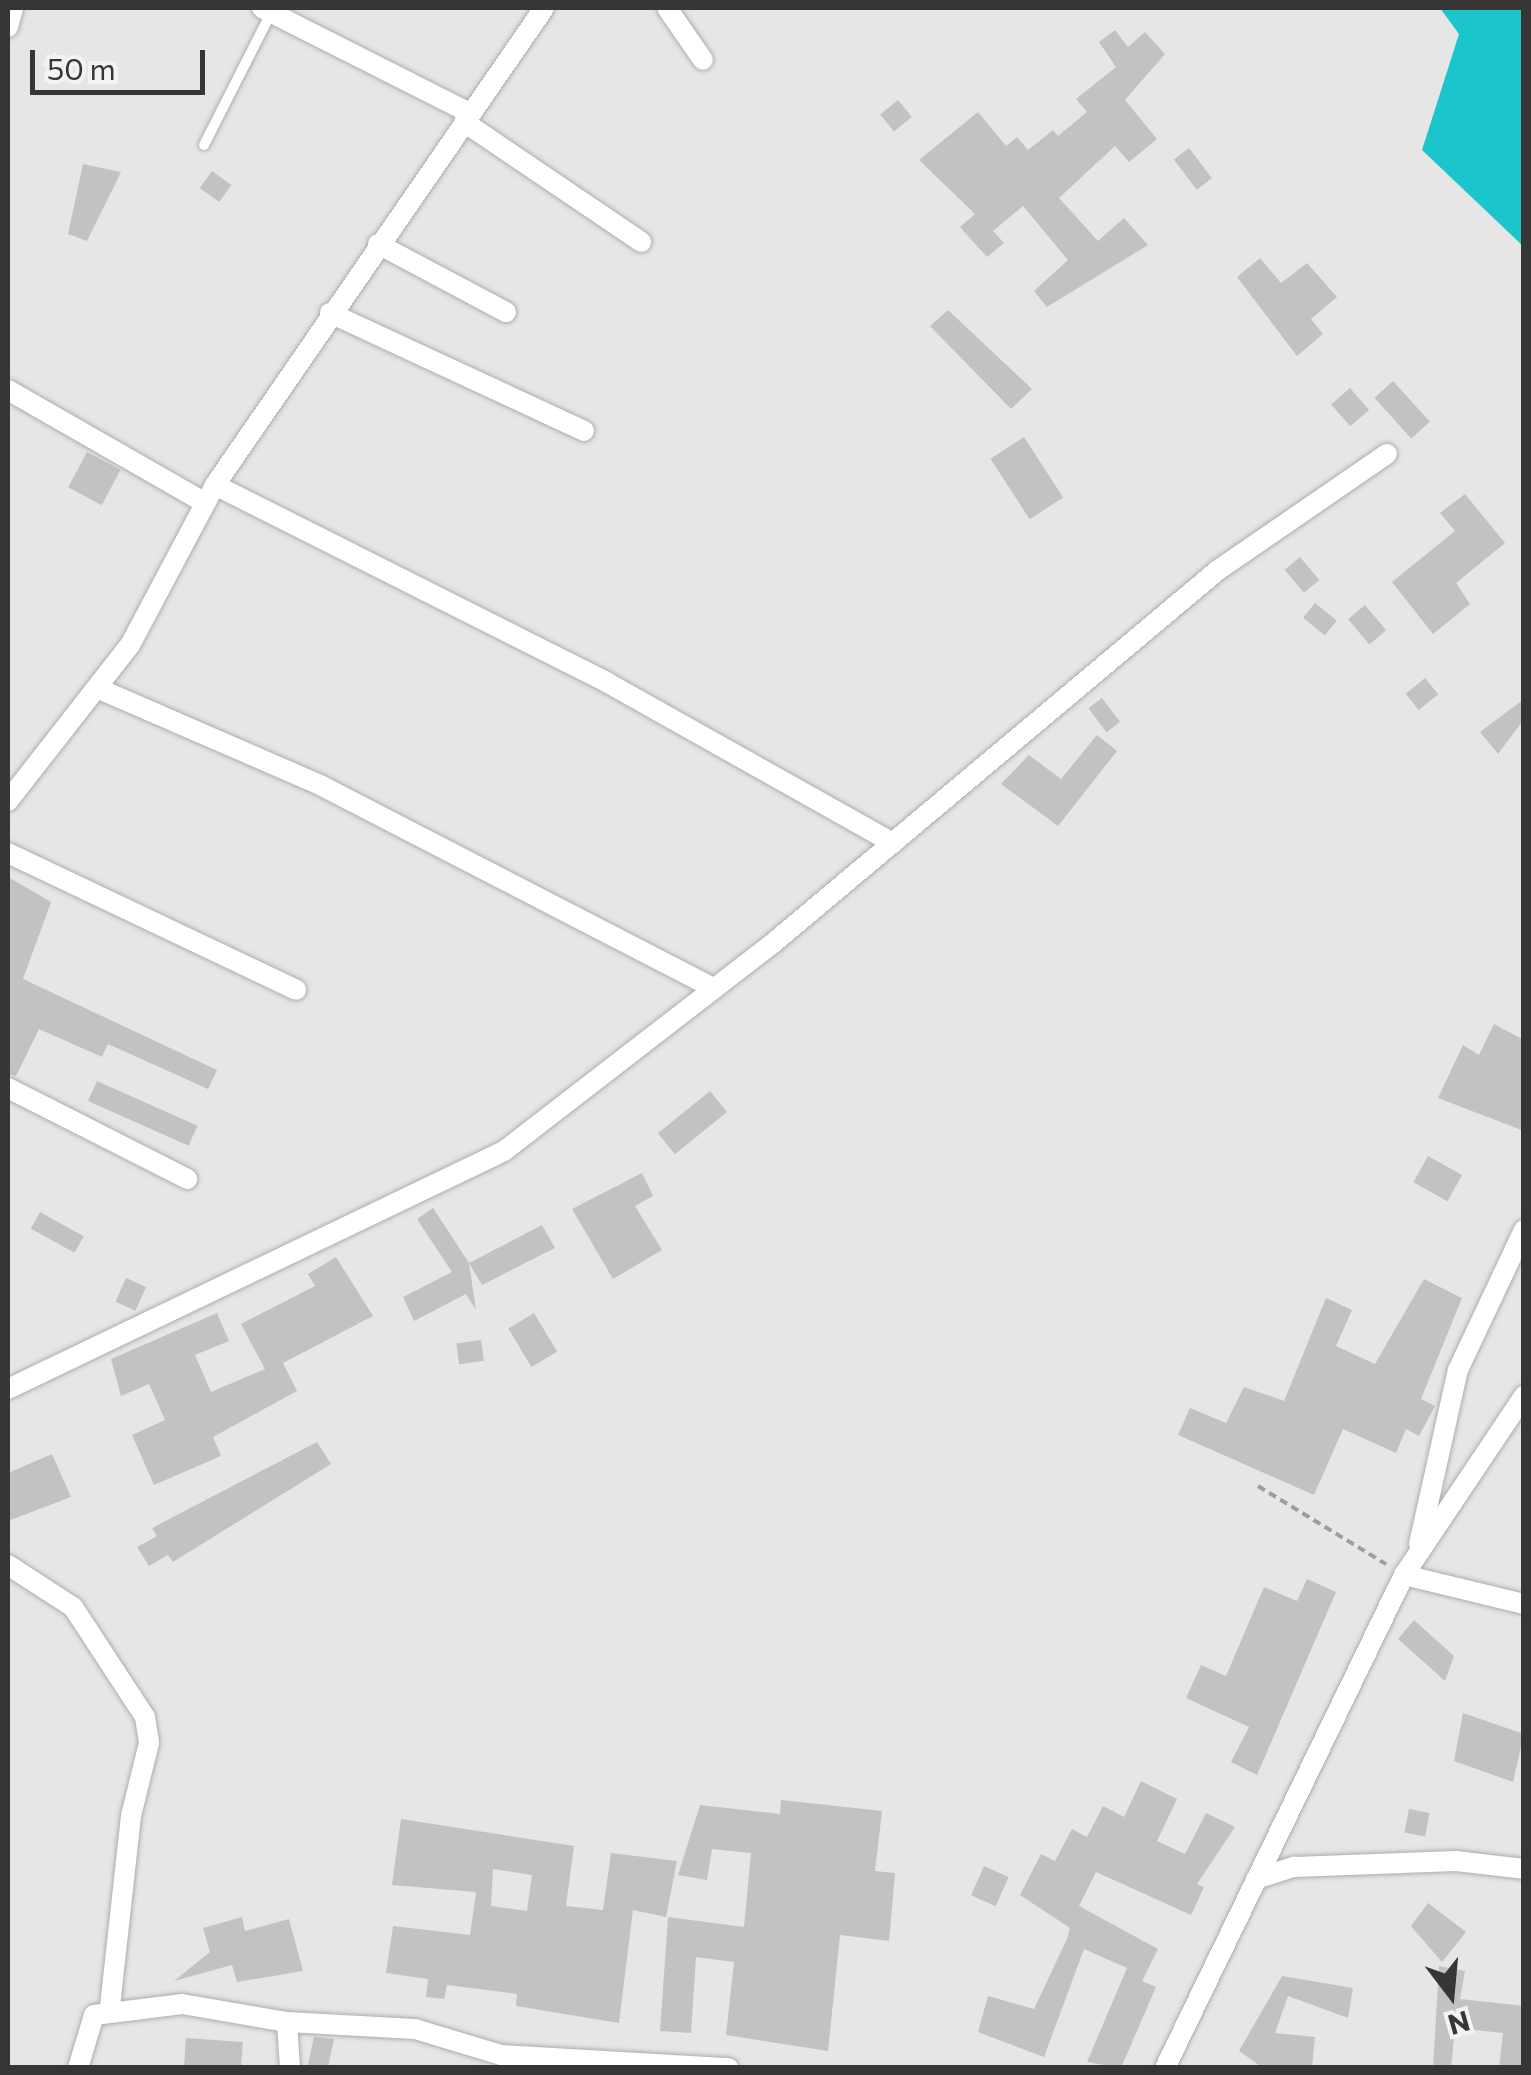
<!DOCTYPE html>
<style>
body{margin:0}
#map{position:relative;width:1531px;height:2075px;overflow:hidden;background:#e6e6e7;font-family:Commissioner,sans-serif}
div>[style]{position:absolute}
.water>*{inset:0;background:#1ac6cb}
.building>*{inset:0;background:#c3c2c3;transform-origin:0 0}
.path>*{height:4px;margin-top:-2px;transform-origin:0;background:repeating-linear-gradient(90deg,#9e9e9f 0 8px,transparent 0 13px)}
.roads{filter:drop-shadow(0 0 2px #adadae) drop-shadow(0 0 2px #adadae)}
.lane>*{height:10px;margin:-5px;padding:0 5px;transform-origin:5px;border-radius:5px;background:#fff}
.street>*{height:20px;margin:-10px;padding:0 10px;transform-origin:10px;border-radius:10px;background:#fff}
span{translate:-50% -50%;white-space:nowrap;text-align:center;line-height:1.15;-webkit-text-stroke:8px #f3f3f5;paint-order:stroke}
.frame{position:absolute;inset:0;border:10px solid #363637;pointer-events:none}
.north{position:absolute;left:1401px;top:1945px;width:100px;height:100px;-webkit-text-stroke:8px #f3f3f5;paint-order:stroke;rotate:164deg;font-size:28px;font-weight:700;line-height:40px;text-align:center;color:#363637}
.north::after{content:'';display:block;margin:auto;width:35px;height:45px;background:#363637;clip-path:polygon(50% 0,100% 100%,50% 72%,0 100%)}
.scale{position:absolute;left:30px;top:50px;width:175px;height:45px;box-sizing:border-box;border:5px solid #363637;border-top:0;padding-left:12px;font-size:30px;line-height:35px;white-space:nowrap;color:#363637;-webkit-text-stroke:8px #f3f3f5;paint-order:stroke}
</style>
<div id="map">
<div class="water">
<div style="clip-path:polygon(1440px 8px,1523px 8px,1523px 246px,1422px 150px,1459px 34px)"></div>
</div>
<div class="building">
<div style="clip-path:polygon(1115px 30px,1128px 47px,1145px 32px,1165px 54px,1125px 100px,1157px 139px,1129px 162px,1115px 146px,1059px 198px,1098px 241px,1124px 218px,1148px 245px,1047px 307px,1034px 291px,1068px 260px,1023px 206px,993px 231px,1004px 243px,987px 257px,960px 227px,975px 214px,919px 160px,978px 112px,1006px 146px,1017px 137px,1028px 150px,1053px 130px,1058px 136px,1087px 112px,1076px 99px,1116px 67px,1099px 42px)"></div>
<div style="left:898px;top:100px;width:22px;height:23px;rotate:51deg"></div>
<div style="left:1189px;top:148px;width:38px;height:19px;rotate:53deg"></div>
<div style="clip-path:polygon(83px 164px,121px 172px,87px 241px,68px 234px)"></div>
<div style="left:212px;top:171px;width:24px;height:21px;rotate:36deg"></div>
<div style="clip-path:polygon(1260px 258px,1281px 283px,1307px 263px,1337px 297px,1311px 319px,1323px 334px,1297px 356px,1237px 277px)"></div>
<div style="clip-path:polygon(948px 310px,1032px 389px,1011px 409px,930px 326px)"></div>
<div style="left:1393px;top:381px;width:55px;height:25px;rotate:48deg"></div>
<div style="left:1350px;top:388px;width:29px;height:25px;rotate:49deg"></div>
<div style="left:1024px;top:437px;width:72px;height:40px;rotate:57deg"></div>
<div style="left:87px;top:452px;width:38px;height:40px;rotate:28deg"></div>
<div style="clip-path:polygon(1465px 494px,1505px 543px,1456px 583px,1470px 604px,1433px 634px,1392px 582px,1455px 531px,1440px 513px)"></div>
<div style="left:1300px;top:557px;width:30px;height:20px;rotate:50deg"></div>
<div style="left:1315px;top:603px;width:28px;height:19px;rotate:39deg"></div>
<div style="left:1365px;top:605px;width:33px;height:22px;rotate:50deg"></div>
<div style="left:1425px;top:678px;width:21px;height:25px;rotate:51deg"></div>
<div style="left:1102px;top:698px;width:30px;height:17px;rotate:53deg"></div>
<div style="clip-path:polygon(1524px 699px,1524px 719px,1498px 754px,1480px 732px)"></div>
<div style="clip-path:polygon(1097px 735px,1117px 751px,1058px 826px,1001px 784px,1029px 755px,1061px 779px)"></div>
<div style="clip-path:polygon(8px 877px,51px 902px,23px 979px,217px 1070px,208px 1089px,108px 1044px,102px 1057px,39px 1029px,16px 1076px,8px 1074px)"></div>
<div style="clip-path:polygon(1494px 1024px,1524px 1040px,1524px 1131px,1438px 1098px,1463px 1045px,1479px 1055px)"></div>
<div style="left:97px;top:1081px;width:110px;height:22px;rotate:24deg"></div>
<div style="left:710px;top:1091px;width:27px;height:67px;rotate:51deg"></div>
<div style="left:1428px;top:1156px;width:39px;height:30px;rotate:29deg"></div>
<div style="clip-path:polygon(642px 1173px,653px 1196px,635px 1206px,662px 1250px,613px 1279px,572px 1209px)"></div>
<div style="clip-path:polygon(433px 1208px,469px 1263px,542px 1225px,555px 1248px,482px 1285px,469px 1263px,476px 1310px,466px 1294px,414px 1321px,403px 1297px,452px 1272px,417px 1219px)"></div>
<div style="left:40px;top:1212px;width:50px;height:19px;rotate:29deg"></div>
<div style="clip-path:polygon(336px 1257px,373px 1316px,283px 1363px,297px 1391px,213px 1437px,221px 1456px,154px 1485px,132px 1435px,165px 1420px,149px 1384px,121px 1396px,111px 1359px,217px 1313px,229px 1341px,195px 1355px,211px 1392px,265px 1369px,241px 1324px,315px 1286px,308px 1274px)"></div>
<div style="left:126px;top:1278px;width:22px;height:26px;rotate:24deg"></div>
<div style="clip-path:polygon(1424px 1279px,1462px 1298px,1421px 1399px,1435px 1406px,1419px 1436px,1406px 1429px,1396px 1453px,1343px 1429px,1314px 1495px,1178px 1435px,1190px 1408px,1226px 1423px,1244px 1387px,1284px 1401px,1326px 1298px,1352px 1310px,1336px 1346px,1375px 1364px)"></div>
<div style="left:534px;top:1313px;width:45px;height:30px;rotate:59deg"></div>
<div style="left:481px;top:1340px;width:21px;height:25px;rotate:82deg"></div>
<div style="clip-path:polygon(317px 1442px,331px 1464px,173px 1562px,168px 1555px,149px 1566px,137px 1547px,157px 1536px,152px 1528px)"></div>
<div style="clip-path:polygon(52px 1454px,71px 1497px,8px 1521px,8px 1473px)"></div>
<div style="clip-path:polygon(1307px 1579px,1336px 1592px,1257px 1775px,1231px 1762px,1249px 1727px,1186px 1698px,1201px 1665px,1226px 1676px,1264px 1587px,1297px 1601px)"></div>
<div style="clip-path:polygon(1414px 1620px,1454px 1656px,1445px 1681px,1398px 1639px)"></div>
<div style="clip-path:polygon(1463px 1713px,1524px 1734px,1513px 1782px,1454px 1761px)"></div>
<div style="clip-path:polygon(1141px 1781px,1177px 1799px,1157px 1841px,1185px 1854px,1206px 1813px,1235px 1827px,1197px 1884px,1204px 1887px,1191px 1915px,1096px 1872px,1079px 1906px,1158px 1949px,1142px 1981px,1156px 1987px,1121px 2068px,1087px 2062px,1127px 1968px,1084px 1949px,1044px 2057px,978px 2032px,988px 1996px,1034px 2009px,1067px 1939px,1070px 1928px,1020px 1895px,1041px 1854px,1055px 1861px,1072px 1829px,1087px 1837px,1103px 1806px,1124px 1817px)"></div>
<div style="clip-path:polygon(781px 1800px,882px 1811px,875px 1871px,895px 1873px,889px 1941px,840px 1935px,828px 2051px,726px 2035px,734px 1962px,696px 1957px,691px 2033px,660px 2031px,668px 1917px,744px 1927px,751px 1853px,712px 1849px,707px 1880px,678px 1875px,700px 1805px,780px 1814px)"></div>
<div style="left:1409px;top:1809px;width:21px;height:24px;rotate:11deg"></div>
<div style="clip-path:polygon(evenodd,401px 1819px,574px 1846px,566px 1906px,603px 1910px,611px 1853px,677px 1861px,666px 1917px,633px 1910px,619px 2023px,516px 2006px,517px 1994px,447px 1985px,444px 1999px,426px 1997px,428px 1979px,386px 1973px,393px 1926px,470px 1935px,476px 1892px,392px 1885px,401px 1819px,493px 1869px,532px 1875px,527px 1911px,491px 1906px,493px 1869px)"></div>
<div style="left:984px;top:1866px;width:27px;height:32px;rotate:24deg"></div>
<div style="clip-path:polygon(1428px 1903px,1466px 1932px,1442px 1962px,1411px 1926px)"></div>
<div style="clip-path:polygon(242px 1917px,245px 1931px,289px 1919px,303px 1971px,237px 1982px,232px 1965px,174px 1981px,210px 1952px,203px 1928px)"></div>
<div style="clip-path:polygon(1439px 1966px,1465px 1971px,1460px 1999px,1524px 2006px,1524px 2068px,1499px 2068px,1503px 2033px,1455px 2028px,1451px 2068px,1433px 2068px)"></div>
<div style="clip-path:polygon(1282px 1976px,1353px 1988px,1348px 2018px,1288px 1996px,1275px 2033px,1315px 2037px,1312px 2068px,1263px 2068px,1239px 2051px)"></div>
<div style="clip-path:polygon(314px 2037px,334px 2039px,328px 2068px,307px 2068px)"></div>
<div style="left:186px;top:2038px;width:57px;height:30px;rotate:4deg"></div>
</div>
<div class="path">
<div style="left:1258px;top:1486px;width:150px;rotate:31.4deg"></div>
</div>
<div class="roads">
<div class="lane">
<div style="left:204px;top:145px;width:148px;rotate:-63.1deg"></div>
</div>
<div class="street">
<div style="left:262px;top:8px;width:233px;rotate:26.8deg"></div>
<div style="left:667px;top:8px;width:63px;rotate:55.3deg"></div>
<div style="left:8px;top:27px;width:20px;rotate:-75deg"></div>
<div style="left:464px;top:122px;width:214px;rotate:34.1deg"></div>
<div style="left:378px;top:244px;width:145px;rotate:28deg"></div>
<div style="left:330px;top:313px;width:280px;rotate:24.9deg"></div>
<div style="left:8px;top:390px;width:227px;rotate:29.8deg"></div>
<div style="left:215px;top:485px;width:440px;rotate:26.7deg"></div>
<div style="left:608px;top:683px;width:327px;rotate:29.3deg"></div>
<div style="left:97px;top:688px;width:245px;rotate:23.5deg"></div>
<div style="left:322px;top:786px;width:441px;rotate:27.3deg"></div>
<div style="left:8px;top:801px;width:198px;rotate:-52deg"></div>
<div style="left:130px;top:645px;width:181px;rotate:-62deg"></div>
<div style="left:215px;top:485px;width:579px;rotate:-55.4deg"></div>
<div style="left:8px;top:853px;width:319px;rotate:25.4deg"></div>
<div style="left:8px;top:1088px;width:201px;rotate:26.9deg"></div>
<div style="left:8px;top:1389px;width:550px;rotate:-25.63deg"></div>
<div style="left:504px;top:1151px;width:339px;rotate:-37.7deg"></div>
<div style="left:772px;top:944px;width:582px;rotate:-39.98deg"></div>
<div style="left:1218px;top:570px;width:205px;rotate:-34.5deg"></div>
<div style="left:1419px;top:1544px;width:178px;rotate:-77.4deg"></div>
<div style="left:1458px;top:1370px;width:155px;rotate:-64.8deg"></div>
<div style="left:8px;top:1565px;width:77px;rotate:32.9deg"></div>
<div style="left:73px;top:1607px;width:131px;rotate:56.8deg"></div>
<div style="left:145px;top:1717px;width:26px;rotate:81deg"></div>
<div style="left:149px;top:1743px;width:75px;rotate:103.9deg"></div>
<div style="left:131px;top:1816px;width:192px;rotate:96.3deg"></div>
<div style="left:1404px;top:1575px;width:123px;rotate:13.6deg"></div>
<div style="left:1256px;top:1879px;width:40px;rotate:-18deg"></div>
<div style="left:1294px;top:1867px;width:162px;rotate:-2.1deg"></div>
<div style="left:1456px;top:1861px;width:68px;rotate:6.7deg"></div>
<div style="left:287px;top:2022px;width:46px;rotate:86.3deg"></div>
<div style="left:78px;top:2068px;width:55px;rotate:-73.2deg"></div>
<div style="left:94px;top:2015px;width:89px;rotate:-7.1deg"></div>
<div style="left:182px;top:2004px;width:107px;rotate:9.7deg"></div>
<div style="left:287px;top:2022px;width:128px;rotate:3.1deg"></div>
<div style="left:415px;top:2029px;width:90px;rotate:16.8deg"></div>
<div style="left:501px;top:2055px;width:228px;rotate:3.3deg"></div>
<div style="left:1165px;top:2068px;width:548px;rotate:-64.14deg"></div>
<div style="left:1404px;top:1575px;width:216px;rotate:-56.2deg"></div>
</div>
</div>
<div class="frame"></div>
<div class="north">N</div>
<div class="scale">50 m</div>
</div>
